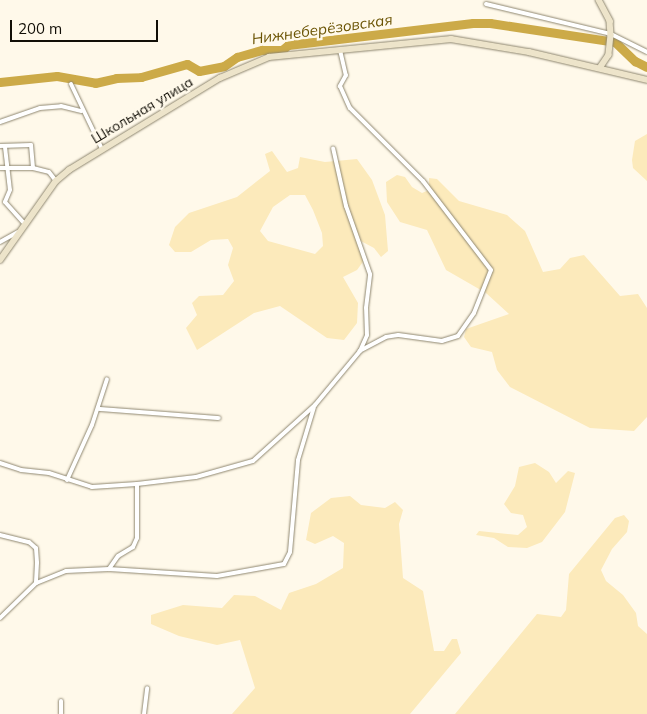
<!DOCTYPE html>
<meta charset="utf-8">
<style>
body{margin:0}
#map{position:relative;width:647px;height:714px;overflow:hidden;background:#fff9ea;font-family:Mulish,sans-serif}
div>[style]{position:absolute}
.green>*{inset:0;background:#fceabb}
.river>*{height:9px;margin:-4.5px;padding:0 4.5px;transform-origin:4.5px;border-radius:4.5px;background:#ccaa48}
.roads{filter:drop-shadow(0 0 1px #8f8770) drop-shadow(0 0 1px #8f8770)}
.street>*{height:4px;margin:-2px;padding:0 2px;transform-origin:2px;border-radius:2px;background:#fff}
.secondary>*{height:5.5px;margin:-2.75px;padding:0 2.75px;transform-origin:2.75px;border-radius:2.75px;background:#ede4ca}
span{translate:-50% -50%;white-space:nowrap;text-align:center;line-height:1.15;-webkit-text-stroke:4.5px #fff9ea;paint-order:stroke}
.street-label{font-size:14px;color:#120f07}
.water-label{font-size:15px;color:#6b5404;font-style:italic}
.scale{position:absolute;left:10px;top:20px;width:148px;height:22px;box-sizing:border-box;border:2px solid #120f07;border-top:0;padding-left:6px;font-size:15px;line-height:18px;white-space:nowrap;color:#120f07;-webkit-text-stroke:4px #fff9ea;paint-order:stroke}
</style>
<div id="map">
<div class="green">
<div style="clip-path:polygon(647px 134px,647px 181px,633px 168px,632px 160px,635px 141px)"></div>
<div style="clip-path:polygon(evenodd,272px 151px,287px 172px,298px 168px,300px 157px,325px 162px,357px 159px,372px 180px,385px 215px,388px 251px,381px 257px,374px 248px,357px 239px,365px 259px,357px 270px,343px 277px,358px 303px,357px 323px,344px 340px,327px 338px,280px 306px,254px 313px,197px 350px,186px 328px,197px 315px,192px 303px,199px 296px,223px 295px,234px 281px,228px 265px,233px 248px,228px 239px,211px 240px,191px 252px,175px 252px,169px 245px,175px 227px,189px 213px,237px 197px,270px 171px,265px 154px,272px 151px,290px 195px,305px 195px,313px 210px,322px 233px,323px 246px,315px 254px,268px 241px,260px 231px,273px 207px,290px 195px)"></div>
<div style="clip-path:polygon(397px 175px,405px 177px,412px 187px,422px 193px,429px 190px,429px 178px,437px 179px,459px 201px,507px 215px,525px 231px,543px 272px,560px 269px,570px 258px,584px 255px,620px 296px,638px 294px,647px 308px,647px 417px,634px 431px,590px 428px,510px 387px,497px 370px,492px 352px,471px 347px,464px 337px,466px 329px,509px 314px,486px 293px,446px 270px,427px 230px,400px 222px,387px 202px,386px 182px)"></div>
<div style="clip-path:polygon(535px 463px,549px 472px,556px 483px,568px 471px,575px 473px,565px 512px,542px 542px,527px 548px,508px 547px,494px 538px,476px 535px,479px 531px,518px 535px,527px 527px,523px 515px,511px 513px,504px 504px,515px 486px,519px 467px)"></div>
<div style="clip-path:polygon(350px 496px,361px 505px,385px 508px,395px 502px,403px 510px,399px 524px,403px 578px,423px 591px,434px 651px,444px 651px,452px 639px,457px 639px,461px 653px,410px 714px,232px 714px,255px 688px,240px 640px,217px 645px,179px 636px,151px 624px,151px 615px,183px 605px,222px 608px,234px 595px,255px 596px,281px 610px,289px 593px,316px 584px,343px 568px,344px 543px,333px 536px,315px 544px,306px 540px,311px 513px,331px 498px)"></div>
<div style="clip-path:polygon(624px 515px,629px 521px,627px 532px,612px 549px,601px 570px,606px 581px,623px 595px,636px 613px,638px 626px,647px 634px,647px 714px,455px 714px,537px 614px,561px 617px,566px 610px,569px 574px,615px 518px)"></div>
</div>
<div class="river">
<div style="left:0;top:82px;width:57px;rotate:-6deg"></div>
<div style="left:57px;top:76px;width:39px;rotate:10deg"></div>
<div style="left:95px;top:83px;width:22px;rotate:-13deg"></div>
<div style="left:116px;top:78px;width:25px;rotate:-2deg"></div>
<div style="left:141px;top:77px;width:48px;rotate:-15.8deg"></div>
<div style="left:187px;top:64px;width:14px;rotate:30deg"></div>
<div style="left:199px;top:71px;width:25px;rotate:-11deg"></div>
<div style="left:224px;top:66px;width:16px;rotate:-35deg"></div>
<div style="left:237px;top:57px;width:26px;rotate:-16deg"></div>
<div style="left:262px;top:50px;width:20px"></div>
<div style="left:282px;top:50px;width:8px;rotate:-40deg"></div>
<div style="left:288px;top:45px;width:186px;rotate:-6.8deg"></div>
<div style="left:473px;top:23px;width:17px"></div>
<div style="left:490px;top:23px;width:126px;rotate:8.6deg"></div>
<div style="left:615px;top:42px;width:28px;rotate:44deg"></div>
<div style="left:635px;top:61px;width:13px;rotate:27deg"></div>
</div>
<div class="roads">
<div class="street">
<div style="left:486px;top:4px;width:129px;rotate:13.5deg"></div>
<div style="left:611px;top:34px;width:40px;rotate:26.6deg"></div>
<div style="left:340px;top:50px;width:26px;rotate:77deg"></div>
<div style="left:346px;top:75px;width:13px;rotate:119deg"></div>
<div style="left:340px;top:86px;width:24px;rotate:66deg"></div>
<div style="left:350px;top:108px;width:103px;rotate:45deg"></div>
<div style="left:423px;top:181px;width:112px;rotate:52.6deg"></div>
<div style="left:491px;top:270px;width:46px;rotate:111.6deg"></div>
<div style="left:474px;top:313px;width:28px;rotate:125deg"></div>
<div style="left:458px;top:336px;width:17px;rotate:163deg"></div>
<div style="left:442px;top:341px;width:44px;rotate:-172.2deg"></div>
<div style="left:398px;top:335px;width:12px;rotate:171deg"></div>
<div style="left:386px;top:337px;width:30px;rotate:152deg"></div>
<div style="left:71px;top:84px;width:72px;rotate:64.5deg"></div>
<div style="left:0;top:122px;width:42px;rotate:-19.3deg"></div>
<div style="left:40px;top:108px;width:21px;rotate:-5deg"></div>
<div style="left:61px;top:106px;width:21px;rotate:14deg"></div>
<div style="left:0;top:146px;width:31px;rotate:-2deg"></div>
<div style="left:31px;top:145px;width:23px;rotate:85deg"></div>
<div style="left:5px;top:147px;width:43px;rotate:83.4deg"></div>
<div style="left:10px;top:190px;width:13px;rotate:113deg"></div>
<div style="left:5px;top:202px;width:28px;rotate:48deg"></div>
<div style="left:0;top:168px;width:33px"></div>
<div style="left:33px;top:168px;width:16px;rotate:14deg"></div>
<div style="left:49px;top:172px;width:11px;rotate:52deg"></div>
<div style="left:0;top:242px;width:21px;rotate:-29deg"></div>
<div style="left:99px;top:409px;width:120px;rotate:4.3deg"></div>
<div style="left:0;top:463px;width:22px;rotate:18deg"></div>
<div style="left:21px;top:470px;width:28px;rotate:6deg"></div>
<div style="left:49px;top:473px;width:45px;rotate:18deg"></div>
<div style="left:92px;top:487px;width:45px;rotate:-3.8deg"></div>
<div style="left:137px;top:484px;width:54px;rotate:90deg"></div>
<div style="left:137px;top:538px;width:10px;rotate:114deg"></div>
<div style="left:133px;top:547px;width:17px;rotate:149deg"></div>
<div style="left:118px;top:556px;width:16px;rotate:125deg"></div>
<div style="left:109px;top:569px;width:43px;rotate:177.3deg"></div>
<div style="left:66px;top:571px;width:32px;rotate:158deg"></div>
<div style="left:67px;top:480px;width:60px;rotate:-65.6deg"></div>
<div style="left:92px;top:425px;width:48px;rotate:-71.9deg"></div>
<div style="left:137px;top:484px;width:59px;rotate:-6.8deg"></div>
<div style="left:196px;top:477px;width:59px;rotate:-15.7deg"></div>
<div style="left:253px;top:461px;width:84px;rotate:-42.1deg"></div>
<div style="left:315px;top:405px;width:70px;rotate:-50.2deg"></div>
<div style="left:360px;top:351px;width:17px;rotate:-66deg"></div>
<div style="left:367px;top:335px;width:27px;rotate:-92deg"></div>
<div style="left:366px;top:308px;width:34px;rotate:-83deg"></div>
<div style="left:370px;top:274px;width:72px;rotate:-109.4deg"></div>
<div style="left:346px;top:206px;width:59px;rotate:-102.6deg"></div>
<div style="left:0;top:535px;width:30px;rotate:14deg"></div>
<div style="left:29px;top:542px;width:9px;rotate:41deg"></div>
<div style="left:36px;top:548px;width:15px;rotate:86deg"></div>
<div style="left:37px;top:563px;width:20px;rotate:93deg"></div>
<div style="left:36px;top:583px;width:50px;rotate:135.8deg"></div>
<div style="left:109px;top:569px;width:108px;rotate:3.7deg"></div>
<div style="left:217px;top:576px;width:68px;rotate:-10.2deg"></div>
<div style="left:284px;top:564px;width:13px;rotate:-63deg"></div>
<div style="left:290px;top:552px;width:92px;rotate:-85deg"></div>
<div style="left:298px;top:460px;width:55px;rotate:-73.2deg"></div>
<div style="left:61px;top:714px;width:13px;rotate:-90deg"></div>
<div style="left:144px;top:714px;width:26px;rotate:-83deg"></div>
</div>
<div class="secondary">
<div style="left:599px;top:0;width:24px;rotate:62deg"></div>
<div style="left:610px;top:21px;width:14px;rotate:86deg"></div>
<div style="left:611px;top:35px;width:20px;rotate:96deg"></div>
<div style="left:609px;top:55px;width:14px;rotate:124deg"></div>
<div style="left:0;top:260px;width:97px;rotate:-54.7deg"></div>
<div style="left:56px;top:181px;width:17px;rotate:-40deg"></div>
<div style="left:69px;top:170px;width:177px;rotate:-31.4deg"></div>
<div style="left:220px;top:78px;width:53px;rotate:-23.2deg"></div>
<div style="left:269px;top:57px;width:183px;rotate:-5.6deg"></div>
<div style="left:451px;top:39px;width:79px;rotate:9.5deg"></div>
<div style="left:529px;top:52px;width:121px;rotate:13.3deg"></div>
</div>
</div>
<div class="street-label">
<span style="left:142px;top:110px;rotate:-31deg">Школьная улица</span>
</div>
<div class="water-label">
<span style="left:322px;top:29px;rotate:-8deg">Нижнеберёзовская</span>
</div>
<div class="scale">200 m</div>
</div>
